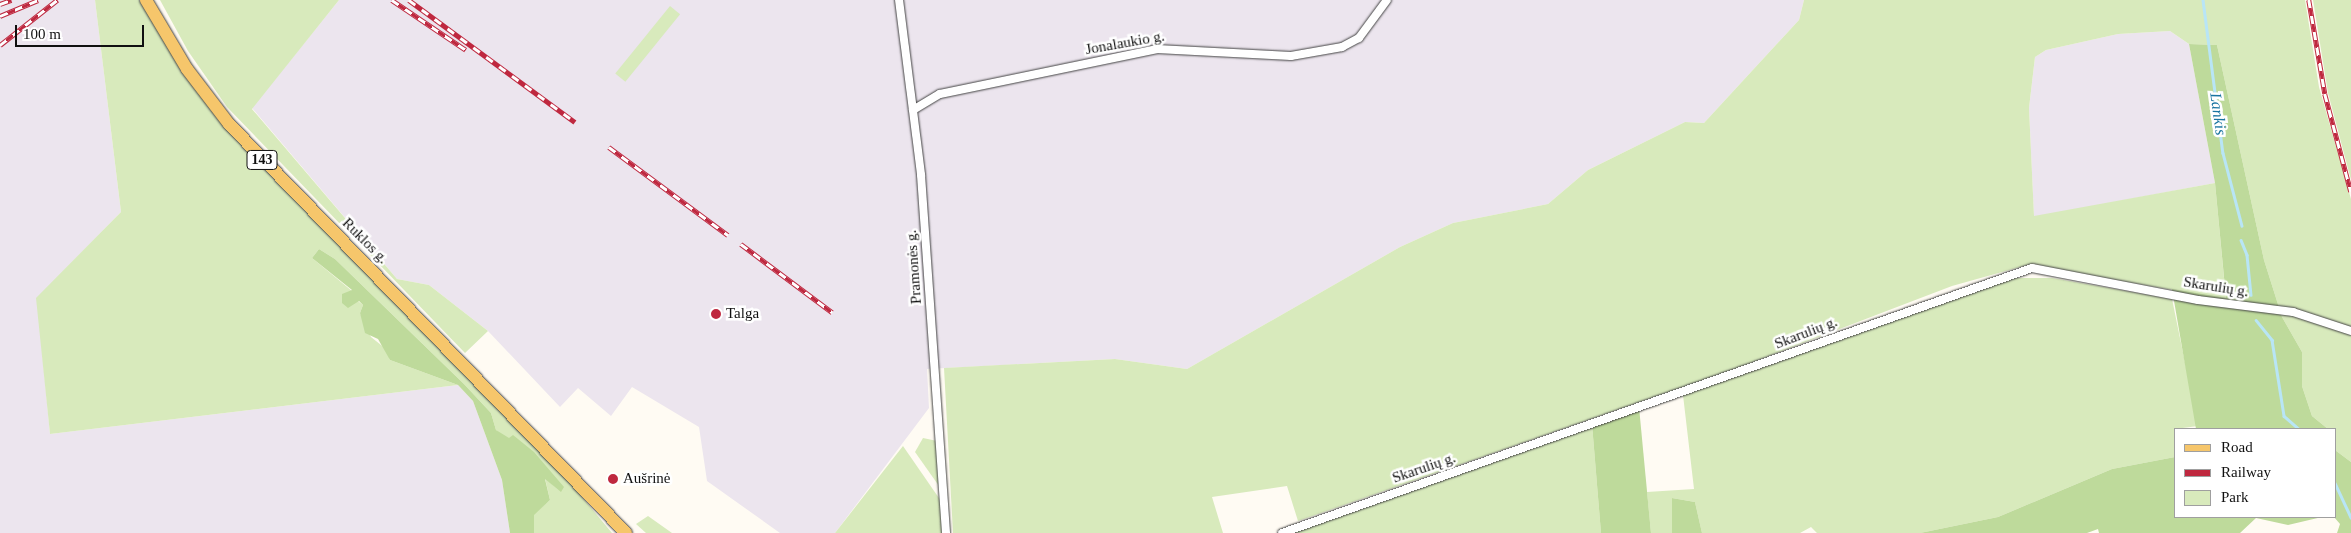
<!DOCTYPE html>
<meta charset="utf-8">
<style>
body{margin:0}
#map{position:relative;width:2351px;height:533px;overflow:hidden;background:#fffbf3;font-family:Georgia,serif}
div>[style]{position:absolute}
.industrial>*{inset:0;background:#ece5ee}
.green>*{inset:0;background:#d8eabc;transform-origin:0 0}
.forest>*{inset:0;background:#beda9b}
.stream>*{height:2.5px;margin:-1.25px;padding:0 1.25px;transform-origin:1.25px;border-radius:1.25px;background:#b8e5f6}
.roads{filter:drop-shadow(0 0 1px #434343) drop-shadow(0 0 1px #434343)}
.street>*{height:8px;margin:-4px;padding:0 4px;transform-origin:4px;border-radius:4px;background:#fff}
.primary>*{height:12px;margin:-6px;padding:0 6px;transform-origin:6px;border-radius:6px;background:#f6c66b}
.rail>*{height:4.5px;margin-top:-2.25px;transform-origin:0;background:repeating-linear-gradient(90deg,#fff 0 8px,#bf283f 0 16px);box-sizing:border-box;border-block:1px solid #bf283f}
.dots>*{width:14px;height:14px;translate:-50% -50%;box-sizing:border-box;border:2px solid #fff;border-radius:50%}
span{translate:-50% -50%;white-space:nowrap;text-align:center;line-height:1.15;-webkit-text-stroke:5px #fff;paint-order:stroke}
.shield-label span{padding:1px 4px;background:#fff;border:1px solid;border-radius:4px;-webkit-text-stroke-width:0}
.shield-label{font-size:14px;color:#101010;font-weight:700}
.street-label{font-size:15px;color:#101010}
.poi-label{font-size:15px;color:#101010}
.left{translate:0 -50%;text-align:left}
.water-label{font-size:16px;color:#1974a1;font-style:italic}
.legend{position:absolute;left:2174px;top:428px;width:162px;height:90px;box-sizing:border-box;background:#fff;border:1px solid #9f9f9f;margin:0;padding:6px 9px;list-style:none;font-size:15px;color:#101010}
.legend li{display:flex;align-items:center;gap:10px;height:25px}
.legend b{width:25px;border:1px solid #9f9f9f}
.scale{position:absolute;left:15px;top:25px;width:129px;height:22px;box-sizing:border-box;border:2px solid #101010;border-top:0;padding-left:6px;font-size:15px;line-height:18px;white-space:nowrap;color:#101010;-webkit-text-stroke:4px #fff;paint-order:stroke}
</style>
<div id="map">
<div class="industrial">
<div style="clip-path:polygon(0 0,95px 0,121px 212px,37px 298px,50px 434px,458px 385px,473px 401px,502px 480px,510px 533px,0 533px)"></div>
<div style="clip-path:polygon(339px 0,1804px 0,1799px 20px,1704px 123px,1685px 122px,1588px 170px,1548px 204px,1453px 223px,1400px 247px,1187px 369px,1115px 359px,927px 369px,929px 408px,835px 533px,780px 533px,707px 481px,699px 427px,632px 387px,611px 416px,578px 388px,560px 407px,488px 331px,429px 285px,397px 279px,252px 108px)"></div>
<div style="clip-path:polygon(2170px 31px,2189px 44px,2215px 183px,2034px 217px,2029px 108px,2035px 57px,2046px 50px,2118px 34px)"></div>
</div>
<div class="green">
<div style="clip-path:polygon(95px 0,139px 0,191px 84px,225px 128px,572px 485px,612px 533px,534px 533px,534px 514px,550px 500px,545px 478px,561px 492px,496px 430px,491px 413px,464px 384px,335px 259px,319px 249px,312px 258px,352px 291px,348px 293px,363px 305px,360px 313px,371px 337px,386px 349px,390px 360px,458px 385px,50px 434px,36px 298px,121px 212px)"></div>
<div style="clip-path:polygon(160px 0,339px 0,252px 109px,397px 279px,429px 285px,488px 331px,465px 353px,227px 107px,188px 51px)"></div>
<div style="clip-path:polygon(1804px 0,2305px 0,2319px 87px,2351px 199px,2351px 462px,2335px 450px,2335px 429px,2328px 429px,2312px 416px,2302px 386px,2302px 352px,2282px 317px,2264px 260px,2217px 45px,2189px 44px,2170px 31px,2118px 34px,2046px 50px,2035px 57px,2029px 108px,2034px 216px,2215px 183px,2226px 299px,2027px 265px,1952px 286px,1740px 367px,1298px 521px,1287px 486px,1212px 497px,1223px 533px,953px 533px,944px 368px,1115px 359px,1187px 369px,1400px 247px,1453px 223px,1548px 204px,1588px 170px,1685px 122px,1704px 123px,1799px 20px)"></div>
<div style="clip-path:polygon(2313px 0,2351px 0,2351px 180px,2328px 93px)"></div>
<div style="left:670px;top:6px;width:13px;height:87px;rotate:39deg"></div>
<div style="clip-path:polygon(2016px 278px,2052px 278px,2172px 299px,2198px 426px,2175px 429px,2175px 457px,2112px 469px,1998px 517px,1920px 533px,1817px 533px,1811px 527px,1800px 533px,1702px 533px,1695px 502px,1672px 498px,1672px 533px,1651px 533px,1647px 492px,1694px 489px,1683px 395px,1962px 294px)"></div>
<div style="clip-path:polygon(1592px 424px,1601px 533px,1282px 533px)"></div>
<div style="clip-path:polygon(923px 438px,937px 441px,939px 486px,915px 452px)"></div>
<div style="clip-path:polygon(903px 446px,941px 501px,942px 533px,835px 533px)"></div>
<div style="clip-path:polygon(648px 516px,672px 533px,646px 533px,636px 524px)"></div>
</div>
<div class="forest">
<div style="clip-path:polygon(2189px 44px,2217px 45px,2264px 260px,2282px 317px,2302px 352px,2302px 386px,2312px 416px,2328px 429px,2196px 429px,2172px 289px,2226px 298px,2215px 183px)"></div>
<div style="clip-path:polygon(319px 249px,335px 259px,464px 384px,491px 413px,496px 430px,509px 438px,513px 435px,534px 452px,564px 487px,561px 492px,545px 479px,550px 500px,534px 515px,534px 533px,510px 533px,502px 480px,473px 401px,458px 385px,390px 360px,378px 339px,365px 333px,360px 313px,363px 305px,359px 301px,348px 308px,342px 303px,342px 294px,352px 290px,312px 258px)"></div>
<div style="clip-path:polygon(1639px 407px,1651px 533px,1601px 533px,1592px 424px)"></div>
<div style="clip-path:polygon(2335px 450px,2351px 462px,2351px 533px,2337px 533px,2340px 524px,2334px 517px)"></div>
<div style="clip-path:polygon(2175px 457px,2175px 517px,2322px 517px,2288px 525px,2256px 518px,2240px 533px,2099px 533px,2098px 529px,2087px 533px,1920px 533px,1998px 517px,2112px 469px)"></div>
<div style="clip-path:polygon(1672px 498px,1695px 502px,1702px 533px,1672px 533px)"></div>
</div>
<div class="stream">
<div style="left:2203px;top:0;width:154px;rotate:82.6deg"></div>
<div style="left:2223px;top:153px;width:75px;rotate:75.4deg"></div>
<div style="left:2241px;top:240px;width:16px;rotate:68deg"></div>
<div style="left:2247px;top:255px;width:40px;rotate:84.3deg"></div>
<div style="left:2256px;top:320px;width:26px;rotate:51deg"></div>
<div style="left:2272px;top:340px;width:77px;rotate:81deg"></div>
<div style="left:2284px;top:416px;width:20px;rotate:41deg"></div>
<div style="left:2335px;top:483px;width:38px;rotate:65deg"></div>
</div>
<div class="roads">
<div class="street">
<div style="left:899px;top:0;width:176px;rotate:82.8deg"></div>
<div style="left:921px;top:175px;width:359px;rotate:86deg"></div>
<div style="left:913px;top:110px;width:31px;rotate:-31deg"></div>
<div style="left:940px;top:94px;width:222px;rotate:-11.7deg"></div>
<div style="left:1157px;top:49px;width:134px;rotate:3deg"></div>
<div style="left:1291px;top:56px;width:52px;rotate:-10deg"></div>
<div style="left:1342px;top:47px;width:19px;rotate:-28deg"></div>
<div style="left:1359px;top:38px;width:47px;rotate:-53.6deg"></div>
<div style="left:1282px;top:533px;width:795px;rotate:-19.46deg"></div>
<div style="left:2032px;top:268px;width:169px;rotate:10.9deg"></div>
<div style="left:2198px;top:300px;width:96px;rotate:7.2deg"></div>
<div style="left:2293px;top:312px;width:61px;rotate:18.1deg"></div>
</div>
<div class="primary">
<div style="left:146px;top:0;width:80px;rotate:59.3deg"></div>
<div style="left:187px;top:69px;width:69px;rotate:52.6deg"></div>
<div style="left:229px;top:124px;width:570px;rotate:45.85deg"></div>
</div>
</div>
<div class="rail">
<div style="left:392px;top:0;width:89px;rotate:34deg"></div>
<div style="left:409px;top:0;width:206px;rotate:36.3deg"></div>
<div style="left:2309px;top:0;width:95px;rotate:80.3deg"></div>
<div style="left:2325px;top:94px;width:101px;rotate:75.1deg"></div>
<div style="left:0;top:4px;width:12px;rotate:-20deg"></div>
<div style="left:0;top:16px;width:41px;rotate:-22.8deg"></div>
<div style="left:0;top:45px;width:73px;rotate:-38.3deg"></div>
<div style="left:609px;top:147px;width:148px;rotate:36.5deg"></div>
<div style="left:741px;top:244px;width:114px;rotate:36.8deg"></div>
</div>
<div class="dots">
<div style="left:716px;top:314px;background:#bf283f"></div>
<div style="left:613px;top:479px;background:#bf283f"></div>
</div>
<div class="shield-label">
<span style="left:262px;top:160px">143</span>
</div>
<div class="street-label">
<span style="left:1125px;top:43px;rotate:-10deg">Jonalaukio g.</span>
<span style="left:365px;top:241px;rotate:45deg">Ruklos g.</span>
<span style="left:914px;top:267px;rotate:-94deg">Pramonės g.</span>
<span style="left:2216px;top:287px;rotate:9deg">Skarulių g.</span>
<span style="left:1806px;top:333px;rotate:-21deg">Skarulių g.</span>
<span style="left:1424px;top:468px;rotate:-19deg">Skarulių g.</span>
</div>
<div class="poi-label">
<span class="left" style="left:726px;top:314px">Talga</span>
<span class="left" style="left:623px;top:479px">Aušrinė</span>
</div>
<div class="water-label">
<span style="left:2218px;top:114px;rotate:82deg">Lankis</span>
</div>
<ul class="legend">
<li><b style="height:6px;background:#f6c66b"></b>Road</li>
<li><b style="height:6px;background:#bf283f"></b>Railway</li>
<li><b style="height:14px;background:#d8eabc"></b>Park</li>
</ul>
<div class="scale">100 m</div>
</div>
